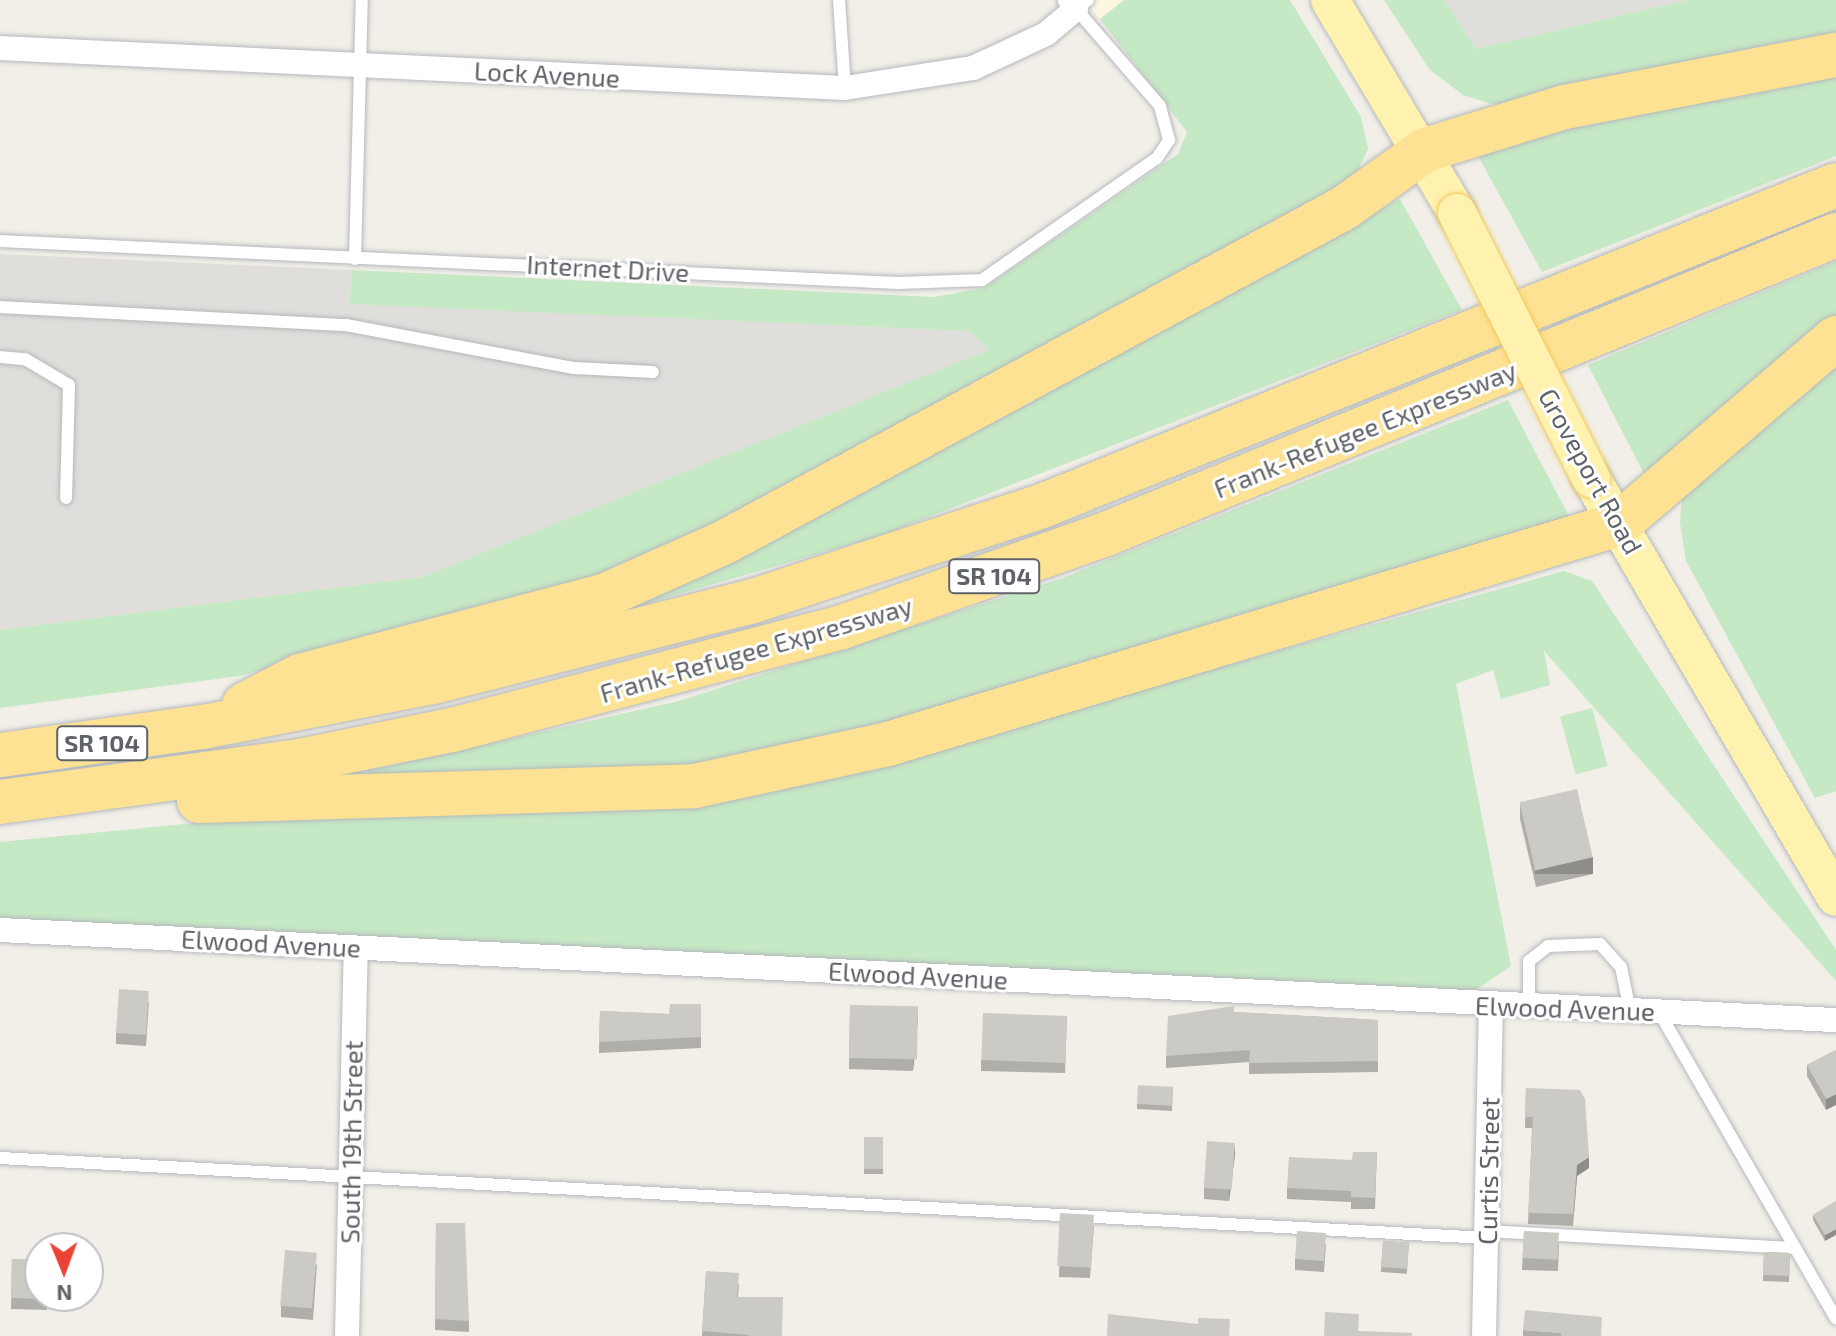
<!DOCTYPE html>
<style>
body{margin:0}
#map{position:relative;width:1836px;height:1336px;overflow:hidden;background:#f1efe8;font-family:"Exo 2",sans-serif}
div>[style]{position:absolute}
.commercial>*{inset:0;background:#fef7e0}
.industrial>*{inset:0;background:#e0deda}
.green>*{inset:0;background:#c5e8c5;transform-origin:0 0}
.roads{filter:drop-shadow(0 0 2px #b5b8bc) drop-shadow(0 0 2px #b5b8bc)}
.lane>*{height:12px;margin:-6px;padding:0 6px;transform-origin:6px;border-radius:6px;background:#fff}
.street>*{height:24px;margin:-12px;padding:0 12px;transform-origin:12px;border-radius:12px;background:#fff}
.primary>*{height:38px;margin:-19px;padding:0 19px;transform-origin:19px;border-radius:19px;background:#fff2af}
.highway>*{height:44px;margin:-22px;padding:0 22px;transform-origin:22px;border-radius:22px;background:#fde293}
.bridges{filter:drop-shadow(0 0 2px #f2c960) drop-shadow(0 0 2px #f2c960)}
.primary-bridge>*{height:38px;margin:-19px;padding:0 19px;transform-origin:19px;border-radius:19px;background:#fff2af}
.wall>*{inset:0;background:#afaea9;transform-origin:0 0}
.shaded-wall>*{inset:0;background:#8f8d8a;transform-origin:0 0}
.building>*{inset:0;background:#cccac5;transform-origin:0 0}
span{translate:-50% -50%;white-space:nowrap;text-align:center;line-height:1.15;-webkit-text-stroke:6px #fff;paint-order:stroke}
.shield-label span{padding:2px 6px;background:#fff;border:2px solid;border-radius:6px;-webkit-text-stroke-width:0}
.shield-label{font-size:24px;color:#5f6368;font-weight:700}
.street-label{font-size:26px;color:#5f6368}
.north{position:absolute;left:24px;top:1232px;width:80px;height:80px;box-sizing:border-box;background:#fff;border:2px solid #bfc1c3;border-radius:50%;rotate:179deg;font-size:22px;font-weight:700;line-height:32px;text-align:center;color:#5f6368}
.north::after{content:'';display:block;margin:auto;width:28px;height:36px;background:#ea4335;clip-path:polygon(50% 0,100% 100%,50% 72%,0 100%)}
</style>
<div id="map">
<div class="commercial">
<div style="clip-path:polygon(1086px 0,1124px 0,1100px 19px)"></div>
</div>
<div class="industrial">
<div style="clip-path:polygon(1445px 0,1688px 0,1476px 49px)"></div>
<div style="clip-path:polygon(0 254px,351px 270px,350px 303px,969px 331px,990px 350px,422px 577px,0 630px)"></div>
</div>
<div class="green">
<div style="clip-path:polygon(1124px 0,1290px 0,1361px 117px,1368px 149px,1346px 195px,655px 559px,453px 622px,239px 676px,0 708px,0 630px,422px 577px,989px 350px,969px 331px,350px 304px,351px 270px,934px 297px,984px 288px,1178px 154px,1187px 132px,1100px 19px)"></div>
<div style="clip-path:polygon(1384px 0,1445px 0,1476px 49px,1688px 0,1836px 0,1836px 40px,1533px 103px,1492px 104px,1463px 95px,1429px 69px)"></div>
<div style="clip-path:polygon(1836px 75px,1836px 156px,1542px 272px,1477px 154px,1601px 120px)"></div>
<div style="clip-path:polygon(1400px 199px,1462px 310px,877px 537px,568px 626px,1176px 323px)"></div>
<div style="clip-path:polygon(1836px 261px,1836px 324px,1672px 458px,1643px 472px,1588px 365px)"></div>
<div style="clip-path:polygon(1836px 364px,1836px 791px,1815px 798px,1686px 561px,1680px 523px,1682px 495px)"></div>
<div style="clip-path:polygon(1508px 400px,1571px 520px,759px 762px,368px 781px,368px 771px,679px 701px,1060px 579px)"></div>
<div style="clip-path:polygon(1564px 571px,1592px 581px,1836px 950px,1836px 981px,1544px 651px,1550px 685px,1501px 699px,1493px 670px,1456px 684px,1511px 966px,1470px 994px,0 920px,0 842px,277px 815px,668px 808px,782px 790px)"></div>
<div style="left:1592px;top:708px;width:60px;height:33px;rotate:75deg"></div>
</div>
<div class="roads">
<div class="lane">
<div style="left:839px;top:0;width:88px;rotate:86.1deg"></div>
<div style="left:0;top:241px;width:899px;rotate:2.68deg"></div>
<div style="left:898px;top:283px;width:84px;rotate:-2deg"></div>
<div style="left:982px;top:280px;width:213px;rotate:-34.9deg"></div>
<div style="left:1157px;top:158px;width:22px;rotate:-56deg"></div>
<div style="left:1169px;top:140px;width:35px;rotate:-105deg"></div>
<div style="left:1160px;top:106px;width:128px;rotate:-130.9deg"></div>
<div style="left:1076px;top:9px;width:15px;rotate:-37deg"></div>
<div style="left:355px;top:259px;width:259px;rotate:-88.5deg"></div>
<div style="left:0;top:307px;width:346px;rotate:3deg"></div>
<div style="left:346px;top:325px;width:232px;rotate:10.7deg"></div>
<div style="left:574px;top:368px;width:79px;rotate:2.9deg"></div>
<div style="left:0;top:357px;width:25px;rotate:5deg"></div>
<div style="left:25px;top:359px;width:51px;rotate:30.6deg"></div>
<div style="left:69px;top:385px;width:113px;rotate:91.5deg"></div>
<div style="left:1529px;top:1006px;width:45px;rotate:-90deg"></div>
<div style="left:1529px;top:961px;width:24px;rotate:-38deg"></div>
<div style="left:1548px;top:946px;width:52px;rotate:-2.2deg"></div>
<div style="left:1600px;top:944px;width:31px;rotate:48deg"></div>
<div style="left:1621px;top:967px;width:45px;rotate:78.4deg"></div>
<div style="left:1659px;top:1012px;width:354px;rotate:60deg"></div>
<div style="left:0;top:1158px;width:1489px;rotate:3.08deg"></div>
<div style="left:1488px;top:1231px;width:307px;rotate:3.2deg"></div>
</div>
<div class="street">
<div style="left:0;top:48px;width:846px;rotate:2.71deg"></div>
<div style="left:845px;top:88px;width:130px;rotate:-8.9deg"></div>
<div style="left:973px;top:68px;width:81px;rotate:-25deg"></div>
<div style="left:1046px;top:34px;width:39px;rotate:-40deg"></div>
<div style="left:1076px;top:9px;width:11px;rotate:-124deg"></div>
<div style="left:0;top:930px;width:1838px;rotate:2.81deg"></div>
<div style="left:347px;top:1336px;width:388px;rotate:-88.7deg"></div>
<div style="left:1484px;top:1336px;width:330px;rotate:-88.8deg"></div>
</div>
<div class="primary">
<div style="left:1330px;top:0;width:248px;rotate:59.2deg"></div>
<div style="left:1591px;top:478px;width:485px;rotate:59.7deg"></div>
</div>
<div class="highway">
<div style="left:244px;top:705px;width:63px;rotate:-27.4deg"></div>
<div style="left:300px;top:676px;width:317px;rotate:-14.8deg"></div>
<div style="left:606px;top:595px;width:128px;rotate:-24deg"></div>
<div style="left:723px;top:543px;width:706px;rotate:-28.34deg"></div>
<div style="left:1344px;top:208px;width:100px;rotate:-35.6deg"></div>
<div style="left:1425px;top:150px;width:146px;rotate:-17.1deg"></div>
<div style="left:1565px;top:107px;width:276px;rotate:-10.9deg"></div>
<div style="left:0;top:755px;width:205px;rotate:-7.9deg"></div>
<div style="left:203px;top:727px;width:234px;rotate:-11.1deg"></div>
<div style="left:433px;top:682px;width:327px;rotate:-14.2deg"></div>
<div style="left:750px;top:602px;width:307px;rotate:-18.2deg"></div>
<div style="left:1042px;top:506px;width:856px;rotate:-22.01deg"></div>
<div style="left:199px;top:801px;width:495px;rotate:-1.7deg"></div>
<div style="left:694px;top:786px;width:198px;rotate:-12.2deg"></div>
<div style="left:888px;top:744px;width:763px;rotate:-16.75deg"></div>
<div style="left:1619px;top:524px;width:286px;rotate:-40.6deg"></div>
<div style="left:0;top:802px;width:302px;rotate:-7.8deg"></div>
<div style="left:299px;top:761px;width:156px;rotate:-11.5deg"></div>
<div style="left:452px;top:730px;width:403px;rotate:-14.8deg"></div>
<div style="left:842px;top:627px;width:280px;rotate:-19.4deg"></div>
<div style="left:1106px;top:534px;width:789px;rotate:-22.27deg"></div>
</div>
</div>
<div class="bridges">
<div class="primary-bridge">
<div style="left:1457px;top:213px;width:297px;rotate:63.2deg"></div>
</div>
</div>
<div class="wall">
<div style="clip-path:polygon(1520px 803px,1593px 874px,1536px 887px,1520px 819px)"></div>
<div style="clip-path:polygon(149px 1002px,146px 1046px,116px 1044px,116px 1033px)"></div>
<div style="clip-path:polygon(701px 1004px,701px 1048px,599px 1053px,600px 1011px,669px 1014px)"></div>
<div style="clip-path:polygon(850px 1005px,918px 1017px,913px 1071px,849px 1069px)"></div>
<div style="clip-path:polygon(1234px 1012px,1378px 1020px,1378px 1072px,1249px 1074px,1249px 1062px,1166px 1068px,1166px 1056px)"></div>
<div style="clip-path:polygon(1067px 1016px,1065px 1073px,981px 1071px,981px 1060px)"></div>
<div style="clip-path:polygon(1836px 1050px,1826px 1110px,1807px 1076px,1807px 1065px)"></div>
<div style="clip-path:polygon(1173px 1087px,1172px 1111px,1137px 1109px,1137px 1104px)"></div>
<div style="clip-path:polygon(1526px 1088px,1589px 1168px,1577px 1176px,1573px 1226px,1528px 1224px,1532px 1128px,1525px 1128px)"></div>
<div style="left:864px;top:1137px;width:19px;height:37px"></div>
<div style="clip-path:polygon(1377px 1152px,1375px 1209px,1351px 1209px,1351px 1202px,1287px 1199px,1287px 1188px,1352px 1160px)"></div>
<div style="clip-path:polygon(1235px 1154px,1229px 1201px,1204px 1199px,1204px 1188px)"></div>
<div style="clip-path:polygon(1836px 1201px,1825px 1241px,1813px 1220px,1813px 1215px)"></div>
<div style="clip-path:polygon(1060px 1213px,1094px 1226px,1090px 1278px,1059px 1277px)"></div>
<div style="clip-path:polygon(436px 1223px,469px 1321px,469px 1332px,435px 1330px)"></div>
<div style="clip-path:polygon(1524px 1231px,1559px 1244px,1558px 1271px,1522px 1270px)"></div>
<div style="left:1383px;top:1241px;width:26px;height:31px;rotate:4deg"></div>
<div style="clip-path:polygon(1326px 1244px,1324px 1272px,1295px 1270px,1295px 1259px)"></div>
<div style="left:1764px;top:1252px;width:26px;height:29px;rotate:2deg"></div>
<div style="clip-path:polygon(12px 1259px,47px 1296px,47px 1310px,11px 1309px)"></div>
<div style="clip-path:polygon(317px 1264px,313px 1320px,281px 1317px,281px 1306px)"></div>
<div style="clip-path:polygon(706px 1271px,739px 1284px,738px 1297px,782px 1336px,702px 1336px)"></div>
<div style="clip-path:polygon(1523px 1330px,1602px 1336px,1523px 1336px)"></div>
</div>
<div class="shaded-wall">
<div style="left:1593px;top:857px;width:17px;height:58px;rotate:90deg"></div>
<div style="clip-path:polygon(918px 1006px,918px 1017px,913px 1071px,913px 1060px)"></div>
<div style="clip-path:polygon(1836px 1094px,1836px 1105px,1826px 1110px,1826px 1099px)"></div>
<div style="clip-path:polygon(1235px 1143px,1235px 1154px,1229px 1201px,1229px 1190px)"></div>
<div style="clip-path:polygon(1589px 1157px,1589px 1168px,1577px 1176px,1573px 1226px,1577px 1165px)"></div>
<div style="clip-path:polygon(1836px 1229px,1836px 1235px,1825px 1241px,1825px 1235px)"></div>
</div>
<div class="building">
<div style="left:1577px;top:789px;width:70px;height:59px;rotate:77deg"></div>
<div style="left:119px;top:989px;width:30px;height:44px;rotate:4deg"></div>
<div style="clip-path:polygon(670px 1004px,701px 1004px,701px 1037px,599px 1042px,600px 1011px,669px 1014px)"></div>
<div style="left:850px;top:1005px;width:68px;height:53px;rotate:1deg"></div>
<div style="clip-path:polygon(1234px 1006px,1234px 1012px,1378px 1020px,1378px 1061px,1249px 1063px,1250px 1050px,1166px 1056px,1168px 1016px)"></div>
<div style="left:983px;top:1013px;width:84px;height:47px;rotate:2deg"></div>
<div style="clip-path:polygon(1836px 1050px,1836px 1094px,1826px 1099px,1807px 1065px)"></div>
<div style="left:1138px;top:1085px;width:35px;height:19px;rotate:3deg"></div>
<div style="clip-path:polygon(1526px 1088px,1580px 1090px,1585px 1099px,1589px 1157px,1577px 1165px,1573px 1214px,1528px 1213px,1533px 1117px,1525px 1117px)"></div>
<div style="left:864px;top:1137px;width:19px;height:32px"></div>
<div style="left:1207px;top:1141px;width:28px;height:47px;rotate:4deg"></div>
<div style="clip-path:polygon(1353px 1152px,1377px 1152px,1375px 1198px,1351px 1197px,1351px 1191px,1287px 1188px,1289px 1157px,1352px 1160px)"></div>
<div style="clip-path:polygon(1836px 1201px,1836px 1229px,1825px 1235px,1813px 1215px)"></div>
<div style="left:1060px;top:1213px;width:34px;height:53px;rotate:3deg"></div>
<div style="clip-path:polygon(436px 1223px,465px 1223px,469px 1321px,435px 1319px)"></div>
<div style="left:1297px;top:1231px;width:29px;height:28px;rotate:4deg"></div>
<div style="left:1524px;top:1231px;width:35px;height:27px;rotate:3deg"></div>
<div style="left:1383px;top:1241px;width:26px;height:26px;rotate:4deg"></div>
<div style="left:285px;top:1250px;width:32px;height:56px;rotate:5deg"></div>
<div style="left:1764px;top:1252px;width:26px;height:23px;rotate:2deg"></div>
<div style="clip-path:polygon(12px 1259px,40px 1259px,40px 1296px,47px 1296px,47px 1299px,11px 1298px)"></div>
<div style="clip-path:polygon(706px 1271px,739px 1273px,737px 1297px,783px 1297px,782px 1336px,749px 1336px,749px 1335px,702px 1331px)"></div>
<div style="clip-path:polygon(1525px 1310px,1602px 1317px,1601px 1336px,1561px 1336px,1561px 1333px,1523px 1330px)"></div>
<div style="clip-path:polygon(1325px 1312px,1359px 1314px,1358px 1331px,1412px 1333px,1412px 1336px,1324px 1336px)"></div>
<div style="clip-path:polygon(1108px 1314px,1198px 1324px,1198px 1318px,1230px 1319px,1229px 1336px,1107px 1336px)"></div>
</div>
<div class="shield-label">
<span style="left:994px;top:576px">SR 104</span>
<span style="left:102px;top:743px">SR 104</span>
</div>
<div class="street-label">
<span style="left:547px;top:74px;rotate:3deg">Lock Avenue</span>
<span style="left:608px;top:268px;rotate:3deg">Internet Drive</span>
<span style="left:1365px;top:429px;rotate:-22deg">Frank-Refugee Expressway</span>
<span style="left:1591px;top:471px;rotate:61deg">Groveport Road</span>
<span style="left:756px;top:649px;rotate:-16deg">Frank-Refugee Expressway</span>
<span style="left:271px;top:943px;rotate:3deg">Elwood Avenue</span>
<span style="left:918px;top:975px;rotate:3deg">Elwood Avenue</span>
<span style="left:1565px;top:1008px;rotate:2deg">Elwood Avenue</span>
<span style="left:351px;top:1142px;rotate:-89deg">South 19th Street</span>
<span style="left:1488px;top:1171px;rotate:-89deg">Curtis Street</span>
</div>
<div class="north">N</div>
</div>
